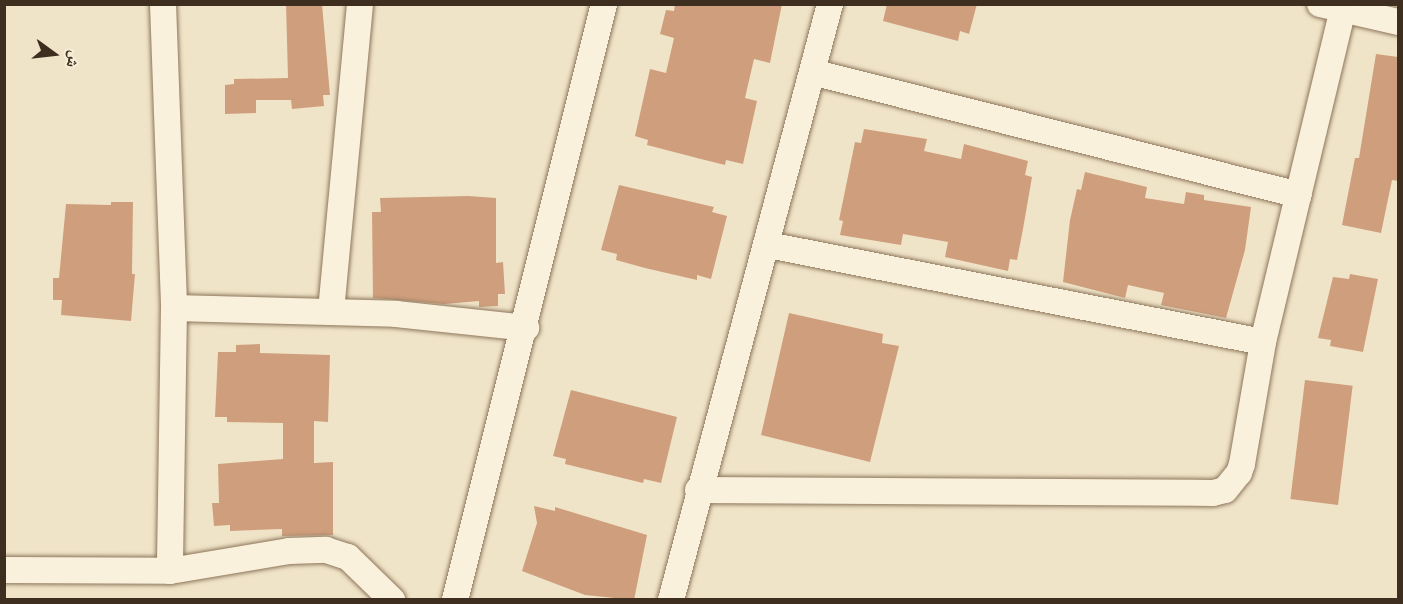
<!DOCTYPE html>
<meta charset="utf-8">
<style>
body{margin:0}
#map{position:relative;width:1403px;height:604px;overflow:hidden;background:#f0e4c8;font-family:Georgia,"Noto Naskh Arabic",serif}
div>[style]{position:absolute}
.building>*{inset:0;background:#cf9f7d;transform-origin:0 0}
.roads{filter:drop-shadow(0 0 2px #8d765c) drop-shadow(0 0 2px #8d765c)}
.street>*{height:26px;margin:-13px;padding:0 13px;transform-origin:13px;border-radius:13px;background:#faf1dc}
span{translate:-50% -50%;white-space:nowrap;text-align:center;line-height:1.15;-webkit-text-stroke:4.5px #f7eed8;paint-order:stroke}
.frame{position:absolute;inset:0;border:6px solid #3d2e20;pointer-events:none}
.north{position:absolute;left:24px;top:24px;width:60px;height:60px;-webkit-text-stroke:4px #f7eed8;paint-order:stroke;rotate:105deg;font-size:16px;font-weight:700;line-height:24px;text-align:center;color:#3d2e20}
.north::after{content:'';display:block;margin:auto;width:21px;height:27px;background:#3d2e20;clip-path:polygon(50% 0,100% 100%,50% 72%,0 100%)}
</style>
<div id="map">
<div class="building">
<div style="clip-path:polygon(286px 4px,322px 4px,330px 95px,323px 95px,324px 106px,292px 109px,291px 100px,256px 100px,256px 113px,225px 114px,225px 85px,234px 84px,234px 79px,288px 78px)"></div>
<div style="clip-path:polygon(675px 4px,782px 4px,770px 63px,754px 59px,745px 98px,757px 101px,743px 164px,726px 160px,725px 165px,697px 158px,647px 145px,648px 140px,635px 136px,650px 69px,666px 73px,674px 38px,660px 34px,666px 10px,674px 11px)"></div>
<div style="clip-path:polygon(887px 4px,977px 4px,969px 34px,960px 31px,958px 41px,883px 21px)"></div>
<div style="clip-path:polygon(1376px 54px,1398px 57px,1398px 181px,1392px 180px,1381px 233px,1342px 225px,1355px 158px,1359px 158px)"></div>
<div style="clip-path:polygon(864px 129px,927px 139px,924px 151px,961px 159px,964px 144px,1028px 161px,1025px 175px,1032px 177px,1023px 229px,1017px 260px,1010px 259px,1008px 271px,945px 257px,948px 242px,903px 234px,901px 245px,840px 235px,843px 221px,839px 220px,855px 142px,861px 143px)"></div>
<div style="clip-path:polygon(1085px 172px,1147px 187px,1145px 198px,1184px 204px,1186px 192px,1204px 195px,1204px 200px,1251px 207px,1245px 250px,1226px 318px,1161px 305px,1164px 293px,1128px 285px,1125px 298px,1063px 282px,1070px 220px,1077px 189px,1081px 190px)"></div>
<div style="clip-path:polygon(619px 185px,714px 207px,712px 212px,727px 216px,711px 279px,697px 275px,697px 280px,645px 268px,616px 260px,617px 254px,601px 250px)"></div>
<div style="clip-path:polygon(468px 196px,496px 198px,496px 263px,503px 262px,505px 294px,498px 294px,498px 306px,479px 307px,479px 301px,444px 304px,373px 298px,372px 212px,381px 212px,380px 198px)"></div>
<div style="clip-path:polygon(111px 202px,133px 202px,132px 274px,135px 274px,131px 321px,61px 315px,62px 300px,53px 300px,53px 278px,59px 278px,66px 204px,111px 205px)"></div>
<div style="clip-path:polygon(1350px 274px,1378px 279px,1363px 352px,1330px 346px,1331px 340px,1318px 338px,1333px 277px,1349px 279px)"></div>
<div style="clip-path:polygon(789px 313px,883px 334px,882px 343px,899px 346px,870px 462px,761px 435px)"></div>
<div style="clip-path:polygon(260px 344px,260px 353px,330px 355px,328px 422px,314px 421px,314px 463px,333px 462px,333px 535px,282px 536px,282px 529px,230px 531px,230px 525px,214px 526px,212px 503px,219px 503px,218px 464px,283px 459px,283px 423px,227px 422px,227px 417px,215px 417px,218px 352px,236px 352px,236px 345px)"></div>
<div style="left:1305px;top:380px;width:48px;height:120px;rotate:7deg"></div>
<div style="clip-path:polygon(571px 390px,677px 417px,661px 483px,644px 479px,643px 483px,565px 464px,566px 459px,553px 456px)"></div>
<div style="clip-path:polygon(534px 506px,555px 511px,555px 507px,647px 535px,634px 600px,585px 595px,522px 571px,537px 523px)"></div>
</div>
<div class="roads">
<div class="street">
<div style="left:163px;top:4px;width:304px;rotate:87.9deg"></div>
<div style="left:174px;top:308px;width:263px;rotate:90.9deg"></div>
<div style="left:1320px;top:4px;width:80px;rotate:13deg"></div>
<div style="left:812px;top:72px;width:502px;rotate:14.17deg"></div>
<div style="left:768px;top:245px;width:504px;rotate:11.09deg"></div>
<div style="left:174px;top:308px;width:222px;rotate:1.5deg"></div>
<div style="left:396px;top:314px;width:131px;rotate:6.1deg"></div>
<div style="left:331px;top:311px;width:308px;rotate:-84.6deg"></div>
<div style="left:698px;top:490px;width:515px;rotate:0.33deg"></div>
<div style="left:1213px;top:493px;width:12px;rotate:-14deg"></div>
<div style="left:1225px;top:490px;width:22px;rotate:-51deg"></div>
<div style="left:1239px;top:473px;width:9px;rotate:-72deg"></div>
<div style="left:1242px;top:464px;width:124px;rotate:-80.2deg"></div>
<div style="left:1263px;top:342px;width:342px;rotate:-76.5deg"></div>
<div style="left:4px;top:570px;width:166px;rotate:0.3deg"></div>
<div style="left:170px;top:571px;width:121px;rotate:-9.5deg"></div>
<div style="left:289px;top:551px;width:37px;rotate:-2deg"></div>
<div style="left:326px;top:550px;width:23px;rotate:18deg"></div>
<div style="left:348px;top:557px;width:62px;rotate:44.3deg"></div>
<div style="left:455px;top:600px;width:614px;rotate:-75.96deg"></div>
<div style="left:671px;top:600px;width:617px;rotate:-75.06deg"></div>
</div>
</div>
<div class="frame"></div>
<div class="north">ش</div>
</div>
